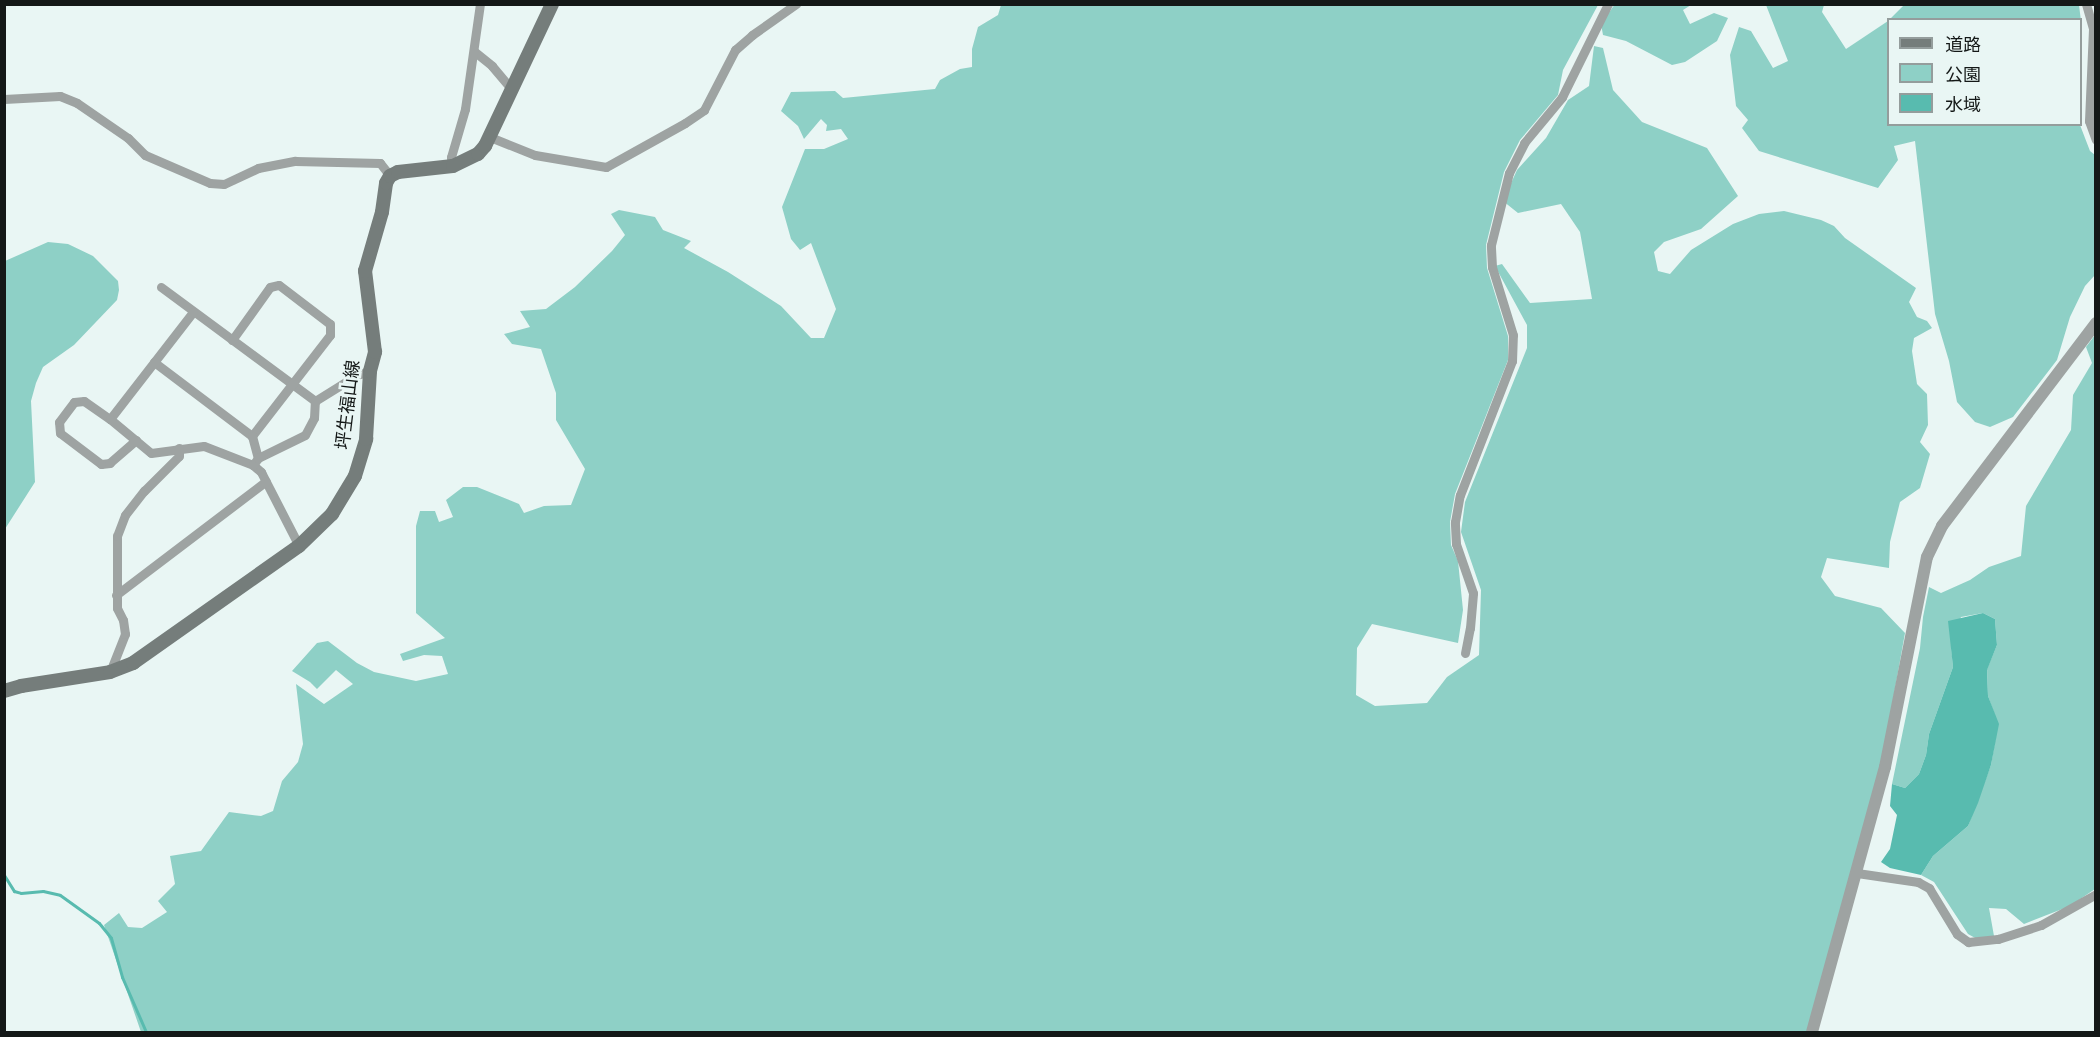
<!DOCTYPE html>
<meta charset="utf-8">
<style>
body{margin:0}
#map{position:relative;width:2100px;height:1037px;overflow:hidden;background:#e9f6f4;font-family:"Alegreya Sans","Noto Sans JP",sans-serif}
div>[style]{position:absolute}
.green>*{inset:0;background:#8ed0c6}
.water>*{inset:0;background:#58bbaf}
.stream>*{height:3px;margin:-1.5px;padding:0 1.5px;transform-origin:1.5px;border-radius:1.5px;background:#58bbaf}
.minor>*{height:9px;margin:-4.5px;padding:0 4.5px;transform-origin:4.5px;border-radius:4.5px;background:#9ea3a2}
.tertiary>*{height:12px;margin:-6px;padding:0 6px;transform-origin:6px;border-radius:6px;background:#9ea3a2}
.secondary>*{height:14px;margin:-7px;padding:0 7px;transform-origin:7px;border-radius:7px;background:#757d7b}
span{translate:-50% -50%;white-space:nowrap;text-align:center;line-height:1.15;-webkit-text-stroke:5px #e9f6f4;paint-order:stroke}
.street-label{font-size:18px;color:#141817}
.frame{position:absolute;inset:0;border:6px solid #141817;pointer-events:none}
.legend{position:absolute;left:1887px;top:18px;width:195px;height:108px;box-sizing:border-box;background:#e9f6f4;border:2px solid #949d9c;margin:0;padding:8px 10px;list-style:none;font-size:18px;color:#141817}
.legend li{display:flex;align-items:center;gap:12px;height:30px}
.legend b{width:30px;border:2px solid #949d9c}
</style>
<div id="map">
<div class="green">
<div style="clip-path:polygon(1615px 4px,1691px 5px,1683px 10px,1690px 24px,1714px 13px,1728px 18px,1717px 41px,1685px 62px,1672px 65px,1626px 41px,1603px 35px,1601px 24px)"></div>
<div style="clip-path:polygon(1905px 4px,2079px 5px,2082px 29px,2080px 20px,1890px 19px)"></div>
<div style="clip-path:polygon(1001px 5px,1598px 5px,1563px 70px,1558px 95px,1520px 140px,1504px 172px,1486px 245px,1487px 268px,1508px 336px,1508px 360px,1455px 494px,1450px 522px,1451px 545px,1458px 561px,1463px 610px,1458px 643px,1372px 624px,1357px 648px,1356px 695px,1375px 706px,1427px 703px,1447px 677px,1479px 655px,1481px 590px,1461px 532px,1465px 502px,1527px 348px,1527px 325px,1495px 266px,1502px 264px,1530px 303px,1592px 299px,1580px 232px,1561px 204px,1518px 213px,1503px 201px,1517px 170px,1546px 138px,1568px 100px,1589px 86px,1594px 46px,1603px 48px,1613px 90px,1642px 122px,1707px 148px,1738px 196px,1701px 229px,1664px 242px,1654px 252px,1658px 271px,1670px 274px,1691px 250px,1733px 224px,1759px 214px,1784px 211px,1821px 220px,1834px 226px,1845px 238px,1916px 288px,1909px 302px,1917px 317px,1927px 321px,1932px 328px,1914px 338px,1912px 351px,1917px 384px,1927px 394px,1928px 425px,1920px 442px,1930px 454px,1920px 488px,1900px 502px,1890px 542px,1889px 568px,1827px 558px,1821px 577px,1835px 596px,1881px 608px,1905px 633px,1881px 767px,1809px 1032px,141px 1032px,104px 925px,119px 913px,128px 927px,142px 928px,167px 912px,158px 901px,175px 884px,170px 856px,201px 851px,229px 812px,261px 816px,273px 811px,282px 781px,298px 762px,303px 744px,296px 684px,324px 704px,353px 684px,336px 670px,317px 689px,310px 682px,292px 671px,317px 643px,328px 641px,357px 663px,374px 672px,416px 681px,448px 674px,442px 656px,424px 655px,403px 661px,400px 654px,445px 638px,416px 613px,416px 526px,420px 511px,435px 511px,439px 522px,453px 517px,446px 500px,463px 487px,477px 487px,519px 504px,524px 513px,544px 506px,571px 505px,585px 469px,556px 420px,556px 393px,541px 349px,512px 344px,504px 334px,530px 327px,520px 311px,546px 309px,575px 287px,612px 251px,625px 235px,611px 214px,619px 210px,655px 217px,663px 230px,691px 241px,684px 248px,728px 272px,781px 306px,811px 338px,824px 338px,836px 309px,811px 243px,800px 250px,791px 239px,782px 207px,805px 149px,824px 149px,848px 139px,841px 129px,826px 131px,827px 125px,821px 119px,804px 139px,798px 126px,781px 111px,791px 92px,835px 91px,843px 98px,935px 89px,940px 80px,960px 69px,972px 67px,972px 49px,978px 27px,998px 15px)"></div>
<div style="clip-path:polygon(1766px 5px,1824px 5px,1822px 12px,1846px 49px,1888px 21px,1888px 124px,2080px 125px,2090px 151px,2095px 155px,2095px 275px,2085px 286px,2070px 317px,2057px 360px,2013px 417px,1990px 427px,1975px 422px,1957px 402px,1949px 361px,1935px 314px,1915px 141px,1894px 146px,1898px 160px,1878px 188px,1759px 151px,1742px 128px,1748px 120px,1736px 106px,1730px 55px,1739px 27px,1751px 31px,1773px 68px,1788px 61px)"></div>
<div style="clip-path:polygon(48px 242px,68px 244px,93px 256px,118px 281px,119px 290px,117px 300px,74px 345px,43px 367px,36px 383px,31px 401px,35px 482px,5px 529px,5px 261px)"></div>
<div style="clip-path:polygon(2095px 335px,2095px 889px,2070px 906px,2024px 924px,2006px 909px,1989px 908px,1994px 936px,1977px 939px,1968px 934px,1934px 882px,1921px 875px,1933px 856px,1968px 826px,1991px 765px,1998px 724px,1988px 696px,1987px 669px,1997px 645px,1995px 619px,1983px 613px,1961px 617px,1951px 646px,1953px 667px,1929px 734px,1926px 755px,1919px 774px,1905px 788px,1892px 784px,1920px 648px,1923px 617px,1929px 587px,1941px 593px,1970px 580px,1989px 567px,2021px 556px,2026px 506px,2071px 430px,2073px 395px,2092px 363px,2086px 347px)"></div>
</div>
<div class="water">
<div style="clip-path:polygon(1983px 613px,1995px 619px,1997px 645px,1987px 670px,1988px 696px,1999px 724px,1991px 765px,1978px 803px,1968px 826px,1933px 856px,1921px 875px,1890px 868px,1881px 862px,1890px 849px,1897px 815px,1890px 806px,1892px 784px,1905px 788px,1919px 774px,1926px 755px,1929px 734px,1953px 667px,1948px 621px)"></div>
</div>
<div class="stream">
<div style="left:4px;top:875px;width:19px;rotate:58deg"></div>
<div style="left:14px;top:891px;width:7px;rotate:16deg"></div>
<div style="left:21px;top:893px;width:22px;rotate:-5deg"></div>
<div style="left:43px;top:891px;width:17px;rotate:13deg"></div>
<div style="left:60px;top:895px;width:48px;rotate:35.7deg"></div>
<div style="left:99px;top:923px;width:19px;rotate:51deg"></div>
<div style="left:111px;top:938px;width:41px;rotate:74.2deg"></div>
<div style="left:122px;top:977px;width:60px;rotate:66.4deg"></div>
</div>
<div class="minor">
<div style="left:2086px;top:4px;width:26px;rotate:74deg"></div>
<div style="left:2093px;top:29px;width:92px;rotate:92.5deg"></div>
<div style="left:2089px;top:121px;width:20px;rotate:70deg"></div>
<div style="left:475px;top:52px;width:22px;rotate:39deg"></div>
<div style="left:492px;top:66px;width:30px;rotate:50deg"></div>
<div style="left:4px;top:99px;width:56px;rotate:-3.1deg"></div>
<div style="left:60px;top:96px;width:18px;rotate:22deg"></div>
<div style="left:77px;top:103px;width:62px;rotate:34.5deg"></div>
<div style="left:128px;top:138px;width:24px;rotate:45deg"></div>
<div style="left:145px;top:155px;width:71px;rotate:23.3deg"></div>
<div style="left:210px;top:183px;width:14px;rotate:4deg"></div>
<div style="left:224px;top:184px;width:38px;rotate:-25deg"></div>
<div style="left:258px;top:168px;width:38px;rotate:-11deg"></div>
<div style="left:295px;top:161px;width:85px;rotate:1.3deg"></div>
<div style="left:380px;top:163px;width:16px;rotate:52deg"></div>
<div style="left:490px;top:137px;width:48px;rotate:21.8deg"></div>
<div style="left:535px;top:155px;width:72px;rotate:9.6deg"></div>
<div style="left:606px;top:167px;width:90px;rotate:-29.1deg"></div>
<div style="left:685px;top:123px;width:23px;rotate:-34deg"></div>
<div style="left:704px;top:110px;width:68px;rotate:-62.7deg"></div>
<div style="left:735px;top:50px;width:23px;rotate:-41deg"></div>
<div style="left:752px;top:35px;width:54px;rotate:-35.2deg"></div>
<div style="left:453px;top:166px;width:9px;rotate:-103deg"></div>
<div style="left:451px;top:157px;width:50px;rotate:-73.7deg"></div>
<div style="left:465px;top:109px;width:106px;rotate:-81.9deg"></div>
<div style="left:161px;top:287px;width:192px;rotate:36.5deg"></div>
<div style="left:232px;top:340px;width:65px;rotate:-54.4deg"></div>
<div style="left:270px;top:287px;width:9px;rotate:-13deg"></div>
<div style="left:279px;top:285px;width:64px;rotate:37.4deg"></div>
<div style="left:330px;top:324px;width:11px;rotate:90deg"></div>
<div style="left:330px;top:335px;width:128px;rotate:127.7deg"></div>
<div style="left:154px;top:362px;width:123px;rotate:37.1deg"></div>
<div style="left:252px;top:436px;width:23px;rotate:75deg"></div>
<div style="left:110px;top:419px;width:135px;rotate:-52.2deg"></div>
<div style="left:136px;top:440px;width:35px;rotate:139deg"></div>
<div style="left:110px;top:463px;width:9px;rotate:174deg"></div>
<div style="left:101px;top:464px;width:51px;rotate:-142.9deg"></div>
<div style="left:60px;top:433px;width:11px;rotate:-95deg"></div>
<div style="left:59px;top:422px;width:25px;rotate:-53deg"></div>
<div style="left:74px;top:402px;width:10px;rotate:-6deg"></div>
<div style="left:84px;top:401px;width:32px;rotate:35deg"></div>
<div style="left:110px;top:419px;width:53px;rotate:39.7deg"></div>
<div style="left:151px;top:453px;width:53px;rotate:-7.5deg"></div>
<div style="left:204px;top:446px;width:53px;rotate:21.2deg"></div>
<div style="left:253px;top:465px;width:11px;rotate:41deg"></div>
<div style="left:261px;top:472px;width:83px;rotate:62.8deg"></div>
<div style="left:253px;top:465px;width:9px;rotate:-54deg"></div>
<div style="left:258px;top:458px;width:52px;rotate:-26.1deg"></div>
<div style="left:305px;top:435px;width:19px;rotate:-62deg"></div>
<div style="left:314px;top:418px;width:17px;rotate:-87deg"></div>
<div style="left:315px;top:401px;width:49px;rotate:-31.8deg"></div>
<div style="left:357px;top:375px;width:14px;rotate:-17deg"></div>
<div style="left:116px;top:595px;width:188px;rotate:-37.2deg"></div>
<div style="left:1465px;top:653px;width:25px;rotate:-79deg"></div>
<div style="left:1470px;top:628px;width:35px;rotate:-85deg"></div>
<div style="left:1473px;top:593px;width:52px;rotate:-109.1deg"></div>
<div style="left:1456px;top:544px;width:22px;rotate:-93deg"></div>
<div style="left:1455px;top:522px;width:27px;rotate:-80deg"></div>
<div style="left:1460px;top:495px;width:144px;rotate:-68.8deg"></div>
<div style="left:1512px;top:361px;width:26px;rotate:-88deg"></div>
<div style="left:1513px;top:335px;width:71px;rotate:-107.2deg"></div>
<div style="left:1492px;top:267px;width:22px;rotate:-93deg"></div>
<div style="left:1491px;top:245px;width:74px;rotate:-76deg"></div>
<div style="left:1509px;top:173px;width:34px;rotate:-63deg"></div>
<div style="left:1524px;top:143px;width:60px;rotate:-50.4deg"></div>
<div style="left:1562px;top:97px;width:104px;rotate:-63.7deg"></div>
<div style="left:110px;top:672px;width:41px;rotate:-68.5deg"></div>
<div style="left:125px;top:634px;width:14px;rotate:-98deg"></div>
<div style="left:123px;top:620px;width:13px;rotate:-117deg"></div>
<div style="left:117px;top:608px;width:72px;rotate:-90deg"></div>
<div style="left:117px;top:536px;width:22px;rotate:-69deg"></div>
<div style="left:125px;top:515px;width:31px;rotate:-52deg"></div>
<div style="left:144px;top:491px;width:49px;rotate:-45deg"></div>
<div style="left:179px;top:456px;width:8px;rotate:-90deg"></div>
<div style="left:1857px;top:873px;width:62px;rotate:8.4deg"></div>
<div style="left:1918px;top:882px;width:13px;rotate:29deg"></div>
<div style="left:1929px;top:888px;width:54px;rotate:58.7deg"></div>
<div style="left:1957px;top:934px;width:14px;rotate:36deg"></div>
<div style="left:1968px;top:942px;width:30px;rotate:-6deg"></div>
<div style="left:1998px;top:939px;width:45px;rotate:-18deg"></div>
<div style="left:2041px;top:925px;width:63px;rotate:-29.4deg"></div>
</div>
<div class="tertiary">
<div style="left:1812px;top:1032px;width:275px;rotate:-74.6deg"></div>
<div style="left:1885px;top:767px;width:214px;rotate:-78.7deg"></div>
<div style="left:1927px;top:557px;width:34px;rotate:-64deg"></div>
<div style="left:1942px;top:526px;width:255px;rotate:-52.8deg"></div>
</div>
<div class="secondary">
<div style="left:4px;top:691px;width:18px;rotate:-16deg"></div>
<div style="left:21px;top:686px;width:90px;rotate:-8.9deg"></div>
<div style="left:110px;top:672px;width:25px;rotate:-21deg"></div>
<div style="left:133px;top:663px;width:203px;rotate:-35.2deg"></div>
<div style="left:299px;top:546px;width:46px;rotate:-44.1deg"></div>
<div style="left:332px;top:514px;width:44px;rotate:-58.8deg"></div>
<div style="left:355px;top:476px;width:39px;rotate:-73deg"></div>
<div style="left:366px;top:439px;width:68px;rotate:-86.6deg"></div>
<div style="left:370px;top:371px;width:20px;rotate:-75deg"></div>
<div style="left:375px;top:352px;width:82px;rotate:-97deg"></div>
<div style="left:365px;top:271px;width:61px;rotate:-73.9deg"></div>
<div style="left:382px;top:212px;width:29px;rotate:-82deg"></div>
<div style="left:386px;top:183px;width:8px;rotate:-60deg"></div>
<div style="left:390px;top:176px;width:9px;rotate:-27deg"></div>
<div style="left:398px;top:172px;width:55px;rotate:-6.2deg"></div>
<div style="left:453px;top:166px;width:28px;rotate:-26deg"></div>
<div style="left:478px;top:154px;width:11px;rotate:-49deg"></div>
<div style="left:485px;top:146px;width:157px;rotate:-64.7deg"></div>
</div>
<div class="street-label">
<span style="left:349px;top:405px;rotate:-83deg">坪生福山線</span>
</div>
<div class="frame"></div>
<ul class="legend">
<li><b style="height:8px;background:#757d7b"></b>道路</li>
<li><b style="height:16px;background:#8ed0c6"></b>公園</li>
<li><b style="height:16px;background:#58bbaf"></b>水域</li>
</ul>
</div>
